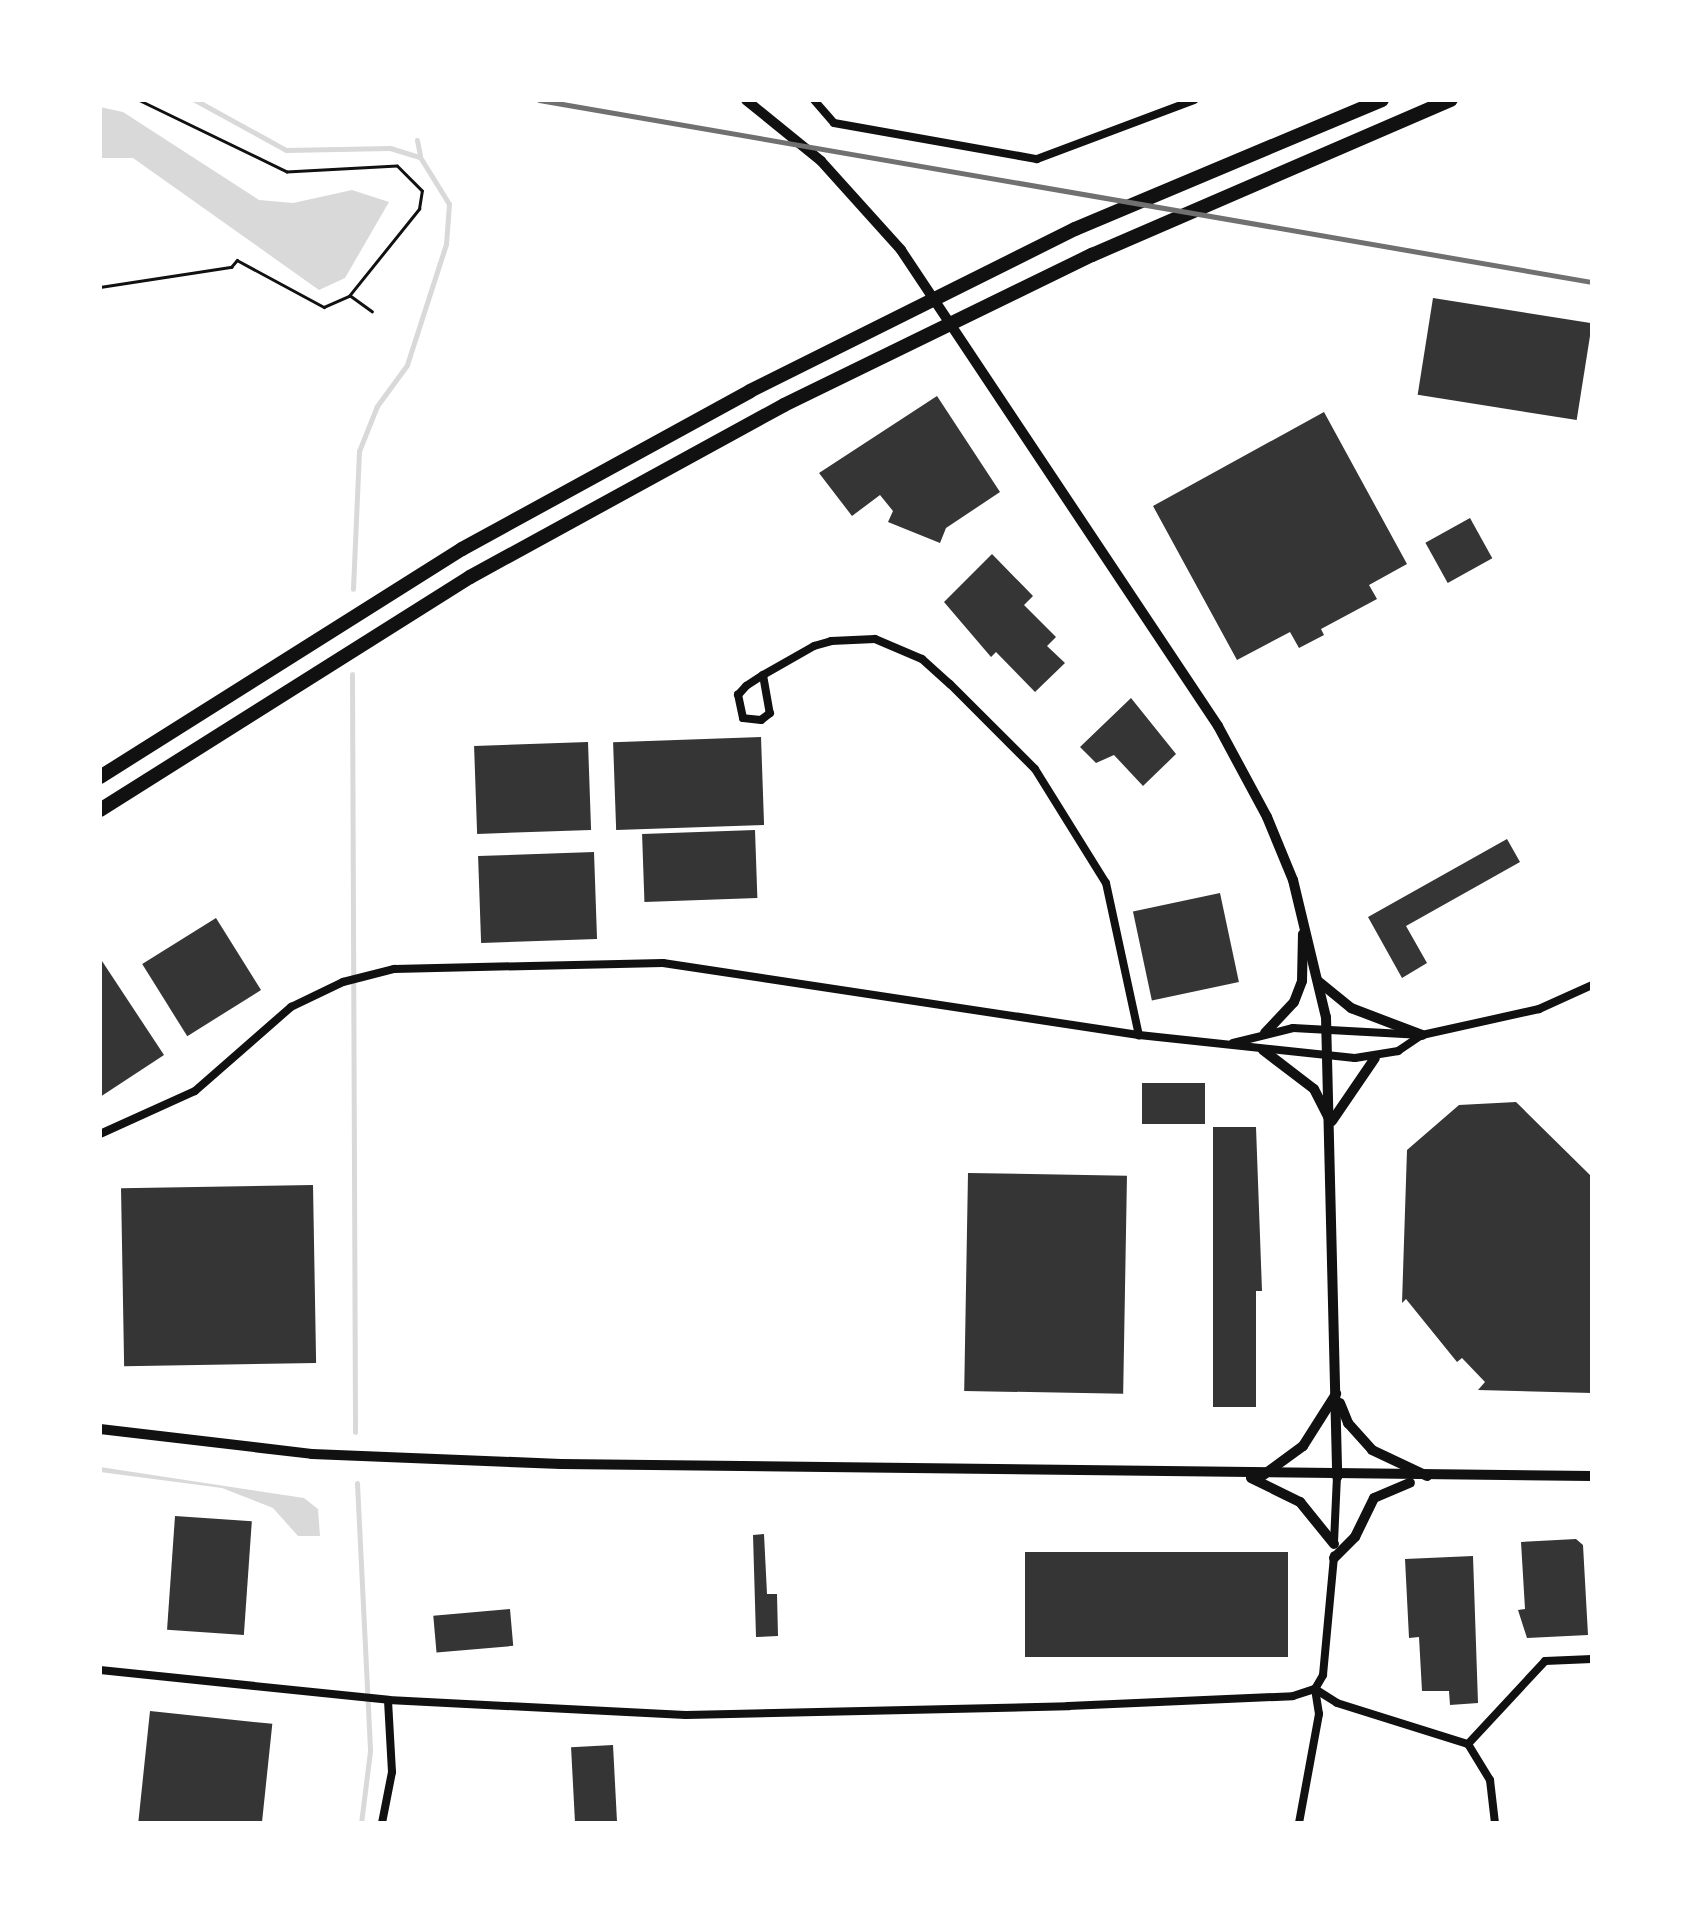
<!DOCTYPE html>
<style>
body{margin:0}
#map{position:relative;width:1692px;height:1923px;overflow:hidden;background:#fff;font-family:"PT Sans",sans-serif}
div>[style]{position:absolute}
.water>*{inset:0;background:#d9d9d9}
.stream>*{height:5px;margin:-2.5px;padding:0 2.5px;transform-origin:2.5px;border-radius:2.5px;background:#d9d9d9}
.building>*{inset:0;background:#353535;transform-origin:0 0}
.path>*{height:2.5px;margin:-1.25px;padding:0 1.25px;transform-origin:1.25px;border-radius:1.25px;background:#111}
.minor>*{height:8px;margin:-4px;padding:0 4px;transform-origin:4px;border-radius:4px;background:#111}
.secondary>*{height:10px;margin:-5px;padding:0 5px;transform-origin:5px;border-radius:5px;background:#111}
.motorway>*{height:14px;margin:-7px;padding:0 7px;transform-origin:7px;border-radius:7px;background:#111}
.rail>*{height:5px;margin:-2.5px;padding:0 2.5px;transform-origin:2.5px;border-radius:2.5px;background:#707070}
span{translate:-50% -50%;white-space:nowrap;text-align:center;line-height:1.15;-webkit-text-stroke:8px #fff;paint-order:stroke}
.frame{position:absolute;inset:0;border:102px solid #fff;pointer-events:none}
</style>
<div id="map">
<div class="water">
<div style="clip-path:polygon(100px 107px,123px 112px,259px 200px,293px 203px,352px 190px,389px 202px,345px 278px,319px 290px,133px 158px,100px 158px)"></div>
<div style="clip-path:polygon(100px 1467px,304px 1498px,318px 1509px,320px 1536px,298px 1536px,273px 1508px,222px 1488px,100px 1472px)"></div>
</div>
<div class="stream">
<div style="left:195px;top:100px;width:104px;rotate:28.8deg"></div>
<div style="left:286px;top:150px;width:104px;rotate:-1.1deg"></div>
<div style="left:390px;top:148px;width:31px;rotate:17deg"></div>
<div style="left:420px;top:157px;width:55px;rotate:58.3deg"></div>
<div style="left:449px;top:204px;width:40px;rotate:94.3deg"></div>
<div style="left:446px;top:244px;width:127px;rotate:107.9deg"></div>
<div style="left:407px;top:365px;width:51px;rotate:126.2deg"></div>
<div style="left:377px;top:406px;width:48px;rotate:111.8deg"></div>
<div style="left:359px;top:451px;width:138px;rotate:92.5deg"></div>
<div style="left:417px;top:140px;width:16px;rotate:79deg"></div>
<div style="left:352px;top:674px;width:758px;rotate:89.77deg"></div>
<div style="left:357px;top:1483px;width:268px;rotate:87.2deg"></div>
<div style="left:370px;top:1751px;width:73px;rotate:97.1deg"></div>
</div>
<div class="building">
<div style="left:1433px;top:298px;width:161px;height:98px;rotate:9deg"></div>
<div style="clip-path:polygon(937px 396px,1000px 492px,946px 528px,940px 543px,888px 522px,893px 511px,880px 495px,852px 516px,819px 473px)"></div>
<div style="clip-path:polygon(1324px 412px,1407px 564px,1369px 585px,1377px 599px,1321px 629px,1324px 635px,1299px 648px,1290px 632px,1237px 660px,1153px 506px)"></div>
<div style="left:1470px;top:518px;width:46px;height:51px;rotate:61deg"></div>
<div style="clip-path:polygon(992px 554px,1033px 596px,1024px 605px,1056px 637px,1047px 646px,1065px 663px,1035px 692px,996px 652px,991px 657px,944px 602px)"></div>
<div style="clip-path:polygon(1131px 698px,1176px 754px,1143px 786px,1114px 755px,1096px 763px,1080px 747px)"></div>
<div style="left:761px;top:737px;width:88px;height:148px;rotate:88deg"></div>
<div style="left:588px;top:742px;width:88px;height:114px;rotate:88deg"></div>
<div style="left:755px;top:830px;width:68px;height:113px;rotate:88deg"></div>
<div style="clip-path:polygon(1507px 839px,1520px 862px,1406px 926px,1427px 963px,1402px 978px,1368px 917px)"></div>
<div style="left:594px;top:852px;width:87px;height:116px;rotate:88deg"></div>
<div style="left:1220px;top:893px;width:91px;height:89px;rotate:78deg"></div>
<div style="left:216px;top:918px;width:85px;height:87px;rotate:58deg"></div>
<div style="clip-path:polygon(100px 958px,164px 1055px,100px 1097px)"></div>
<div style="left:1142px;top:1083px;width:63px;height:41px"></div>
<div style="clip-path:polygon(1516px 1102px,1592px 1177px,1592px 1393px,1478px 1390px,1485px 1382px,1462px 1358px,1457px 1362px,1406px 1299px,1402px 1303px,1407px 1150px,1459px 1105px)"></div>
<div style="clip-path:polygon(1213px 1127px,1256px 1127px,1262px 1291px,1256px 1291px,1256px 1407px,1213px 1407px)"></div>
<div style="left:968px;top:1173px;width:159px;height:218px;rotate:1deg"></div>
<div style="left:313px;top:1185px;width:178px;height:192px;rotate:89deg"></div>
<div style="left:175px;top:1516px;width:77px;height:114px;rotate:4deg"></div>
<div style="clip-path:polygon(764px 1534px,767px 1594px,777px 1594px,778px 1636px,756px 1637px,753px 1535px)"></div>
<div style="clip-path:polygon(1576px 1539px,1583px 1545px,1588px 1635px,1527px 1638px,1518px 1610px,1525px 1609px,1521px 1542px)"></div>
<div style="left:1025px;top:1552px;width:263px;height:105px"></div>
<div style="clip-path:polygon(1473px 1556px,1478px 1703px,1450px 1705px,1449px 1691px,1422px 1691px,1419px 1637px,1409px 1638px,1405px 1559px)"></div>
<div style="left:510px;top:1609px;width:37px;height:77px;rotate:85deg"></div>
<div style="left:150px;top:1711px;width:123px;height:112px;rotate:6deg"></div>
<div style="left:613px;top:1745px;width:78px;height:42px;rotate:87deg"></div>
</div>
<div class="path">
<div style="left:100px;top:287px;width:133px;rotate:-8.7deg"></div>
<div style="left:231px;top:267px;width:9px;rotate:-49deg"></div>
<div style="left:237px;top:260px;width:99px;rotate:28.4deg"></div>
<div style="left:324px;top:307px;width:27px;rotate:-24deg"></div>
<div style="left:349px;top:296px;width:112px;rotate:-51.2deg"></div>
<div style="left:419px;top:209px;width:18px;rotate:-81deg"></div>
<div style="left:422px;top:191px;width:35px;rotate:-135deg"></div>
<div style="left:397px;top:166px;width:110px;rotate:176.9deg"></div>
<div style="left:287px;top:172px;width:165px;rotate:-154.2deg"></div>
<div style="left:351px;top:296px;width:26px;rotate:36deg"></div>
</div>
<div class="minor">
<div style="left:814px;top:100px;width:30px;rotate:49deg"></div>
<div style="left:834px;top:123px;width:206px;rotate:10.1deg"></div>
<div style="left:1037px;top:159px;width:168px;rotate:-20.6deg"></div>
<div style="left:763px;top:675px;width:39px;rotate:80deg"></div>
<div style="left:770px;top:713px;width:11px;rotate:142deg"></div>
<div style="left:761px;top:720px;width:18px;rotate:-174deg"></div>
<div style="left:743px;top:718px;width:24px;rotate:-102deg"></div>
<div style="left:738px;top:695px;width:12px;rotate:-48deg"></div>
<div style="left:746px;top:686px;width:20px;rotate:-33deg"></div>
<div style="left:763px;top:675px;width:59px;rotate:-29.6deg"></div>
<div style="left:814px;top:646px;width:18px;rotate:-16deg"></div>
<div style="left:831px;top:641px;width:44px;rotate:-2.6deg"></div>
<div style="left:875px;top:639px;width:51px;rotate:23.1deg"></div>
<div style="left:922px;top:659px;width:38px;rotate:42deg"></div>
<div style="left:950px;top:684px;width:120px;rotate:45deg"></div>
<div style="left:1035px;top:769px;width:134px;rotate:58.1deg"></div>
<div style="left:1106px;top:883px;width:156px;rotate:77.8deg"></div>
<div style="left:1233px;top:1043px;width:62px;rotate:-14deg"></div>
<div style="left:1293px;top:1028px;width:129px;rotate:3.1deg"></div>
<div style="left:1422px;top:1035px;width:120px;rotate:-12.5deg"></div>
<div style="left:1539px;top:1009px;width:58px;rotate:-24.4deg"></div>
<div style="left:100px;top:1134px;width:104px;rotate:-24.4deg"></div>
<div style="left:195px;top:1091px;width:128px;rotate:-41.2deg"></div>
<div style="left:291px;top:1007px;width:58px;rotate:-25.7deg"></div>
<div style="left:343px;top:982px;width:53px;rotate:-14.3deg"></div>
<div style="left:394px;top:969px;width:269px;rotate:-1.3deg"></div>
<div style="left:663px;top:963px;width:481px;rotate:8.6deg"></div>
<div style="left:1139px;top:1035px;width:217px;rotate:6.1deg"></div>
<div style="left:1355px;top:1058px;width:44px;rotate:-9.2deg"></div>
<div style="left:1398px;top:1051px;width:29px;rotate:-34deg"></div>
<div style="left:1334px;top:1542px;width:65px;rotate:-87.4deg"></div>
<div style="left:100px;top:1670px;width:290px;rotate:5.9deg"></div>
<div style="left:388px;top:1700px;width:298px;rotate:2.9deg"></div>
<div style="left:686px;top:1715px;width:382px;rotate:-1.3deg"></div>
<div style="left:1068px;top:1706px;width:225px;rotate:-2.5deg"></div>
<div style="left:1293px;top:1696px;width:23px;rotate:-18deg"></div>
<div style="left:1315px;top:1689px;width:26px;rotate:32deg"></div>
<div style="left:1337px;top:1703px;width:137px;rotate:17.4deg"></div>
<div style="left:1468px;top:1744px;width:42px;rotate:58.6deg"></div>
<div style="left:1490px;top:1780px;width:43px;rotate:83.4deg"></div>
<div style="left:1468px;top:1744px;width:113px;rotate:-47.1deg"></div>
<div style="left:1545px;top:1661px;width:47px;rotate:-2.4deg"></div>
<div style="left:382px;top:1823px;width:52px;rotate:-78.9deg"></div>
<div style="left:392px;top:1772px;width:72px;rotate:-93.2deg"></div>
<div style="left:1299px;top:1823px;width:111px;rotate:-79.6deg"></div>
<div style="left:1319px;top:1714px;width:25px;rotate:-99deg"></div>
<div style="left:1315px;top:1689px;width:16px;rotate:-60deg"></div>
<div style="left:1323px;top:1675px;width:120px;rotate:-84.7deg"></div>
</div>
<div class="secondary">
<div style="left:746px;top:100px;width:97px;rotate:39.1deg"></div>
<div style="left:821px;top:161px;width:120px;rotate:48deg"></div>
<div style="left:901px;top:250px;width:572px;rotate:56.34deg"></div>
<div style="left:1218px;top:726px;width:103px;rotate:61.7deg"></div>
<div style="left:1267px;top:817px;width:68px;rotate:67.6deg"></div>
<div style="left:1293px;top:880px;width:141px;rotate:76.5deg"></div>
<div style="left:1326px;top:1017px;width:460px;rotate:88.6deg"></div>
<div style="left:1318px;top:981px;width:43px;rotate:39.3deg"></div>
<div style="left:1351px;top:1008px;width:76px;rotate:20.8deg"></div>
<div style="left:1265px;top:1033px;width:42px;rotate:-46.9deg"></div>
<div style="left:1294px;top:1002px;width:22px;rotate:-69deg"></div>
<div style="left:1302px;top:981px;width:47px;rotate:-88.8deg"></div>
<div style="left:1263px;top:1050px;width:64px;rotate:37.4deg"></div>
<div style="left:1314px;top:1089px;width:35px;rotate:63deg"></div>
<div style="left:1332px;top:1121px;width:76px;rotate:-55.7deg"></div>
<div style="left:1340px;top:1403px;width:22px;rotate:68deg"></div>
<div style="left:1348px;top:1423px;width:36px;rotate:48deg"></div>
<div style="left:1372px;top:1450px;width:61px;rotate:25.3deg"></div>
<div style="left:100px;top:1429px;width:213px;rotate:6.7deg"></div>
<div style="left:312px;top:1454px;width:249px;rotate:2.3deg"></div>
<div style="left:561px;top:1464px;width:1031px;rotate:0.67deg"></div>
<div style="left:1262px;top:1476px;width:51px;rotate:-36.2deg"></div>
<div style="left:1303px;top:1446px;width:62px;rotate:-57.6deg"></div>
<div style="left:1251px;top:1478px;width:55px;rotate:26.1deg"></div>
<div style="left:1300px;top:1502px;width:54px;rotate:51deg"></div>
<div style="left:1334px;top:1558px;width:30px;rotate:-45deg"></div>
<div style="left:1355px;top:1537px;width:43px;rotate:-64deg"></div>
<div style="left:1374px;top:1498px;width:39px;rotate:-23deg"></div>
</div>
<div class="motorway">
<div style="left:100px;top:777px;width:428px;rotate:-32.2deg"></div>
<div style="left:462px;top:549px;width:328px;rotate:-28.7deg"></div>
<div style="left:750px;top:391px;width:363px;rotate:-26.5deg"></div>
<div style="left:1075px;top:229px;width:333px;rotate:-22.8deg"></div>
<div style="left:100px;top:810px;width:437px;rotate:-32.2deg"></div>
<div style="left:470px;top:577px;width:358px;rotate:-28.7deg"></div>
<div style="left:784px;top:405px;width:343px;rotate:-26deg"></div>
<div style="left:1092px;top:255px;width:391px;rotate:-23.4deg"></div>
</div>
<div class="rail">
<div style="left:539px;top:100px;width:1069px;rotate:9.81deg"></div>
</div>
<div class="frame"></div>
</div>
